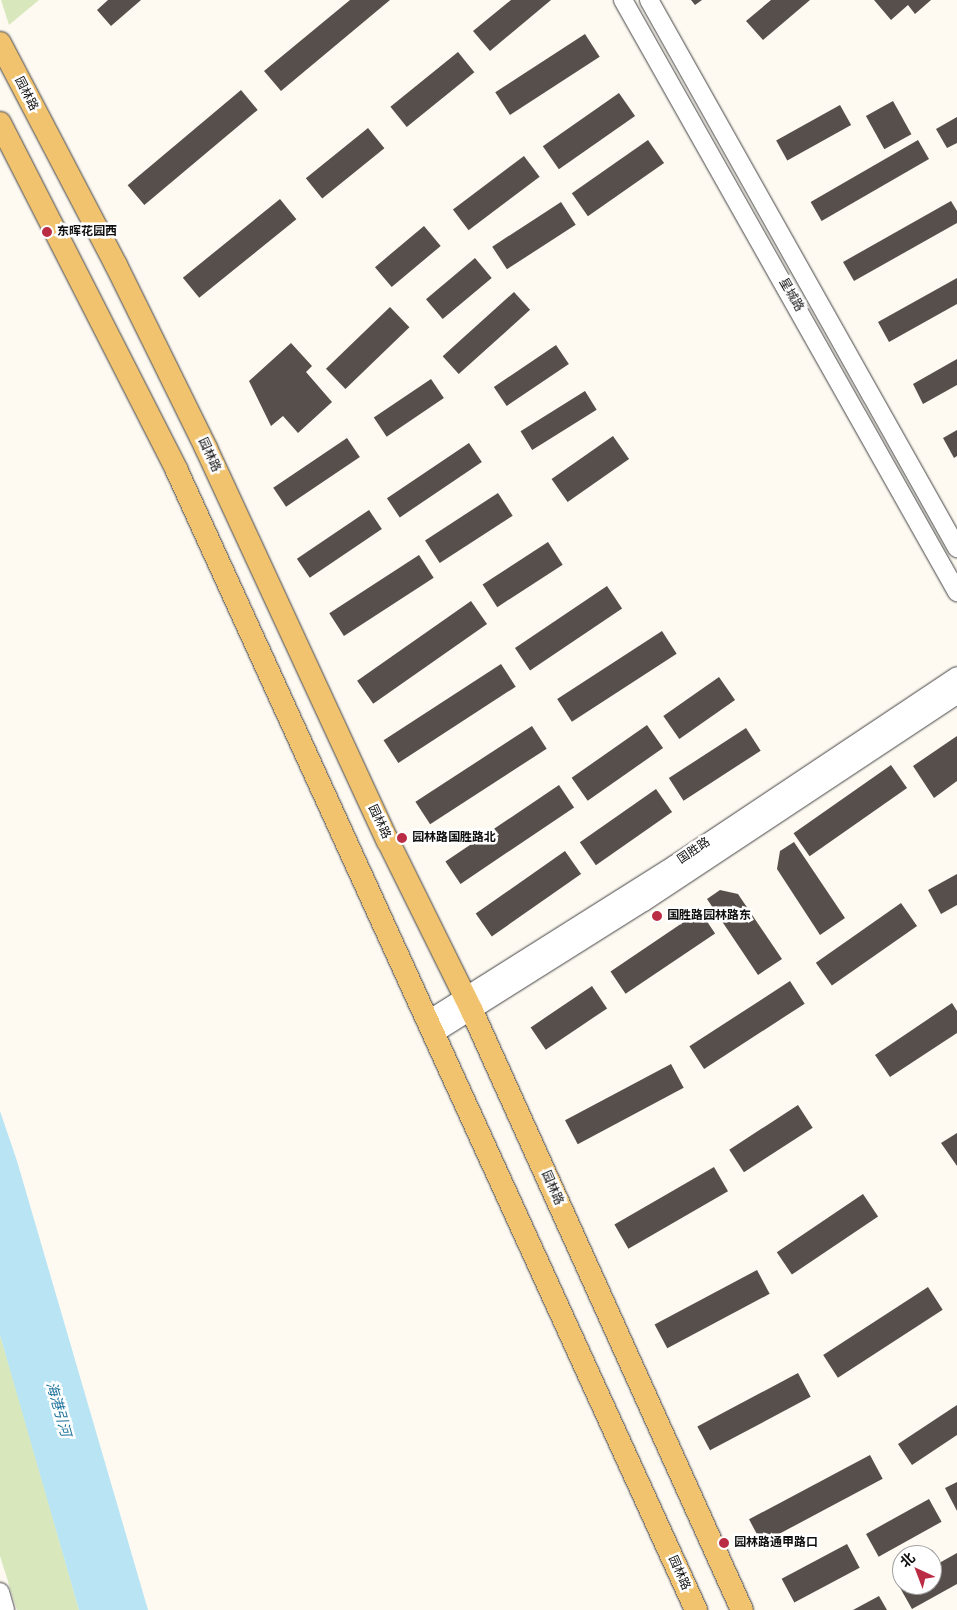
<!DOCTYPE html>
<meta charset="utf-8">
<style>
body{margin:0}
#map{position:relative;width:957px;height:1610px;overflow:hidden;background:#fefaf2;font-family:"Roboto Serif","Noto Sans SC",serif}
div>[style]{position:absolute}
.green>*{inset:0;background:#d8e8bc}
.water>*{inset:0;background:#b8e4f4}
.building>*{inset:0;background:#574f4c;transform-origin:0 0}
.roads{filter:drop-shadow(0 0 1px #424242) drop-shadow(0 0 1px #424242)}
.minor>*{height:18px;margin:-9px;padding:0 9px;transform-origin:9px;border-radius:9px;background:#fff}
.major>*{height:22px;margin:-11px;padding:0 11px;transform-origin:11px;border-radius:11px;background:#f2c36e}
.dots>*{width:14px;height:14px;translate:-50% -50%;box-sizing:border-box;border:2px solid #fff;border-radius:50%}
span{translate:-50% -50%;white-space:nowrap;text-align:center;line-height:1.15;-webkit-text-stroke:5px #fff;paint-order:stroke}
.street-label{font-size:12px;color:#0f0f0f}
.poi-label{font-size:12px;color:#0f0f0f;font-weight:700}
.left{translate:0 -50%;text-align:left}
.water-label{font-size:14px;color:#1d739c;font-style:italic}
.north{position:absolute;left:892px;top:1545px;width:50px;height:50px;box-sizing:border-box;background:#fff;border:1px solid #9f9f9f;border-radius:50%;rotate:317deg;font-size:14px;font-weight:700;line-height:20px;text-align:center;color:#0f0f0f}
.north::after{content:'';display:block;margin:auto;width:18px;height:22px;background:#ba2c43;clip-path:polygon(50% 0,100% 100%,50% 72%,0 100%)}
</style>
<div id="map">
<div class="green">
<div style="clip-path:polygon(1px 0,39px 0,9px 25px)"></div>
<div style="clip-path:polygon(0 1335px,20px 1402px,79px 1610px,17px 1610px,0 1556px)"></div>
</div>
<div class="water">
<div style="clip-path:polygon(0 1111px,17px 1161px,148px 1610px,79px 1610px,0 1335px)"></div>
</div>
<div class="building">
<div style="clip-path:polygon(108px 0,141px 0,111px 26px,97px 10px)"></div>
<div style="clip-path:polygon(350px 0,390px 0,281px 91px,264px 71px)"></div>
<div style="clip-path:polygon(511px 0,551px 0,490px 51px,473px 31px)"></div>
<div style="clip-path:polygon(691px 0,702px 0,695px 5px)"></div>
<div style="clip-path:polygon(771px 0,810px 0,763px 40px,746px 21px)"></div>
<div style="clip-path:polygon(874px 0,931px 0,915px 14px,908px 5px,891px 20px)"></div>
<div style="left:585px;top:34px;width:27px;height:107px;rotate:57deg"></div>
<div style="left:458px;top:52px;width:26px;height:87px;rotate:51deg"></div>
<div style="left:241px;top:90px;width:26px;height:148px;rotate:50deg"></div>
<div style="left:619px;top:93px;width:28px;height:93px;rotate:55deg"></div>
<div style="left:893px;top:101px;width:38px;height:31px;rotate:61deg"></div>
<div style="left:840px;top:105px;width:23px;height:73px;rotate:61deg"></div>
<div style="clip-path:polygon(957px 117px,957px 143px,947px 148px,936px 129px)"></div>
<div style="left:368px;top:128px;width:26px;height:80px;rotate:51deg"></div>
<div style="left:648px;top:140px;width:28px;height:93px;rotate:55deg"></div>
<div style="left:918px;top:140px;width:22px;height:124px;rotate:60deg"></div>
<div style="left:524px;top:156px;width:26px;height:89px;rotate:53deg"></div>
<div style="left:280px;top:199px;width:26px;height:125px;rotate:51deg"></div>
<div style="clip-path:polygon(951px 201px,957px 211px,957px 223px,854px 281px,843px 262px)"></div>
<div style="left:561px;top:202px;width:27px;height:82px;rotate:57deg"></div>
<div style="left:424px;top:226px;width:26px;height:64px;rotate:50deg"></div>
<div style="left:475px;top:258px;width:26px;height:64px;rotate:50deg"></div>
<div style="clip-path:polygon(957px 278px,957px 304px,889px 342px,878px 322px)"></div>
<div style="left:514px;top:292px;width:24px;height:96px;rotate:48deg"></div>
<div style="left:390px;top:307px;width:28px;height:89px;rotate:46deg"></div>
<div style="clip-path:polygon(291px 343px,312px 366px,306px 372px,332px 402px,298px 433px,283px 416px,271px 426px,249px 381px)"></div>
<div style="left:556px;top:345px;width:23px;height:75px;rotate:56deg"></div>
<div style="clip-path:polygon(957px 359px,957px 385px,923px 404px,913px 384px)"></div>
<div style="left:431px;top:379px;width:23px;height:69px;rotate:56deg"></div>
<div style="left:585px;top:391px;width:22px;height:76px;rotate:58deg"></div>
<div style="clip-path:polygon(957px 430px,957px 456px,954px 458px,943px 438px)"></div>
<div style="left:613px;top:436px;width:28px;height:75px;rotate:55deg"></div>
<div style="left:347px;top:438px;width:23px;height:89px;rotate:56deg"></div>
<div style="left:469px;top:443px;width:23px;height:99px;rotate:56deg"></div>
<div style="left:498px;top:493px;width:27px;height:87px;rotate:57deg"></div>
<div style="left:369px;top:510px;width:23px;height:87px;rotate:56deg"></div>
<div style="left:548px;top:542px;width:27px;height:78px;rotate:57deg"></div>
<div style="left:419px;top:555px;width:27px;height:107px;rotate:57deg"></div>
<div style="left:607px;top:586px;width:27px;height:111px;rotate:56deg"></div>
<div style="left:471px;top:601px;width:28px;height:139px;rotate:55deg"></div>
<div style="left:662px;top:631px;width:27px;height:125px;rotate:57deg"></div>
<div style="left:501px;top:664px;width:27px;height:140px;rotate:57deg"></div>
<div style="left:719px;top:677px;width:28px;height:68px;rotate:55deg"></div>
<div style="left:647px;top:725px;width:28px;height:92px;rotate:55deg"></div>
<div style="left:532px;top:726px;width:27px;height:139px;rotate:57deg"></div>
<div style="left:746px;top:728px;width:27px;height:92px;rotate:57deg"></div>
<div style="clip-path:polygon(957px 736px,957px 781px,934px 798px,913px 766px)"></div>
<div style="left:891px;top:765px;width:28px;height:119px;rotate:55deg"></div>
<div style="left:559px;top:785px;width:27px;height:137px;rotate:56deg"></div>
<div style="left:656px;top:789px;width:28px;height:93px;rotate:55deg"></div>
<div style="clip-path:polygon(794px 842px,845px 918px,820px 935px,777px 869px,780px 851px)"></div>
<div style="left:565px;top:851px;width:28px;height:109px;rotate:55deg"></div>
<div style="clip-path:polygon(957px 874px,957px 905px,941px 914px,928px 890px)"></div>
<div style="clip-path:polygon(720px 890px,738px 894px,782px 959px,758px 975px,707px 899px)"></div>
<div style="left:901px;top:903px;width:28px;height:104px;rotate:55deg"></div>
<div style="left:700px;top:911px;width:27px;height:108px;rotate:56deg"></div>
<div style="left:790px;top:981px;width:27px;height:120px;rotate:57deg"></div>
<div style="left:592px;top:986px;width:27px;height:74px;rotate:56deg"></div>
<div style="clip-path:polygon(952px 1003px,957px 1011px,957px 1033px,890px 1077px,875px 1055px)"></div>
<div style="left:671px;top:1064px;width:27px;height:120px;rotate:62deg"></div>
<div style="left:798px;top:1105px;width:27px;height:82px;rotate:57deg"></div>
<div style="clip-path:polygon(957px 1133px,957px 1166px,941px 1143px)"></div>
<div style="left:714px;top:1167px;width:28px;height:115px;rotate:60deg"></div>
<div style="left:863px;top:1194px;width:27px;height:104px;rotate:56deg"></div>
<div style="left:757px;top:1270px;width:27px;height:116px;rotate:62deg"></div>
<div style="left:928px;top:1287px;width:27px;height:125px;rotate:57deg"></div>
<div style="left:798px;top:1373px;width:27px;height:114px;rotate:62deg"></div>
<div style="clip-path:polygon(957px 1405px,957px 1435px,912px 1465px,898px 1444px)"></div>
<div style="left:870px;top:1455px;width:27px;height:137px;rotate:62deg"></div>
<div style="clip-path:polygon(957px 1482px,957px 1511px,945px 1488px)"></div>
<div style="left:929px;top:1499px;width:26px;height:72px;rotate:61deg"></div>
<div style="left:847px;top:1544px;width:27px;height:74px;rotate:62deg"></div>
<div style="clip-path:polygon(957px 1553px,957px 1584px,912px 1609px,899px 1586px,932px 1585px,932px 1567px)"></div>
<div style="clip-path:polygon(879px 1596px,887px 1610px,853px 1610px)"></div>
</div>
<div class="roads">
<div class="minor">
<div style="left:623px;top:0;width:680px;rotate:60.57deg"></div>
<div style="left:649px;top:0;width:629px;rotate:60.66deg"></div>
<div style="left:428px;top:1020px;width:291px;rotate:-32.2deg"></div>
<div style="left:674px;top:865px;width:340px;rotate:-33.7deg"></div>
<div style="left:434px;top:1034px;width:248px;rotate:-32.2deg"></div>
<div style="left:644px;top:902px;width:375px;rotate:-33.5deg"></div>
<div style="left:0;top:1592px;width:19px;rotate:74deg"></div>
</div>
<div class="major">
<div style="left:0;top:43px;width:250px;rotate:62.4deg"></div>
<div style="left:116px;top:265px;width:204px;rotate:63.8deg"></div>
<div style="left:206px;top:448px;width:433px;rotate:65.2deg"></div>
<div style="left:388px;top:841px;width:190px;rotate:63.7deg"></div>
<div style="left:472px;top:1011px;width:657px;rotate:65.74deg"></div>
<div style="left:0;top:123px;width:390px;rotate:63deg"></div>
<div style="left:177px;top:471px;width:1252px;rotate:65.5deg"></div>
</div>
</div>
<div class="dots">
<div style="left:47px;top:232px;background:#ba2c43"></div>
<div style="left:402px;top:838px;background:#ba2c43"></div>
<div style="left:657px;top:916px;background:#ba2c43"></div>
<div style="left:724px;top:1543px;background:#ba2c43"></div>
</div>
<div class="street-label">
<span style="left:26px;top:94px;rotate:63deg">园林路</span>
<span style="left:791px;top:295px;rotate:60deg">星城路</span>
<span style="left:209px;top:455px;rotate:65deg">园林路</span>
<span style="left:379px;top:822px;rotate:65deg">园林路</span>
<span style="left:694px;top:851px;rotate:-34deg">国胜路</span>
<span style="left:552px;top:1188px;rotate:66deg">园林路</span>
<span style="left:679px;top:1573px;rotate:66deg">园林路</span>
</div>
<div class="poi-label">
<span class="left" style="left:57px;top:232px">东晖花园西</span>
<span class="left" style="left:412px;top:838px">园林路国胜路北</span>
<span class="left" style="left:667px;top:916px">国胜路园林路东</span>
<span class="left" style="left:734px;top:1543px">园林路通甲路口</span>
</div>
<div class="water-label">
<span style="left:59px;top:1409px;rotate:74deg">海港引河</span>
</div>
<div class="north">北</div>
</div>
